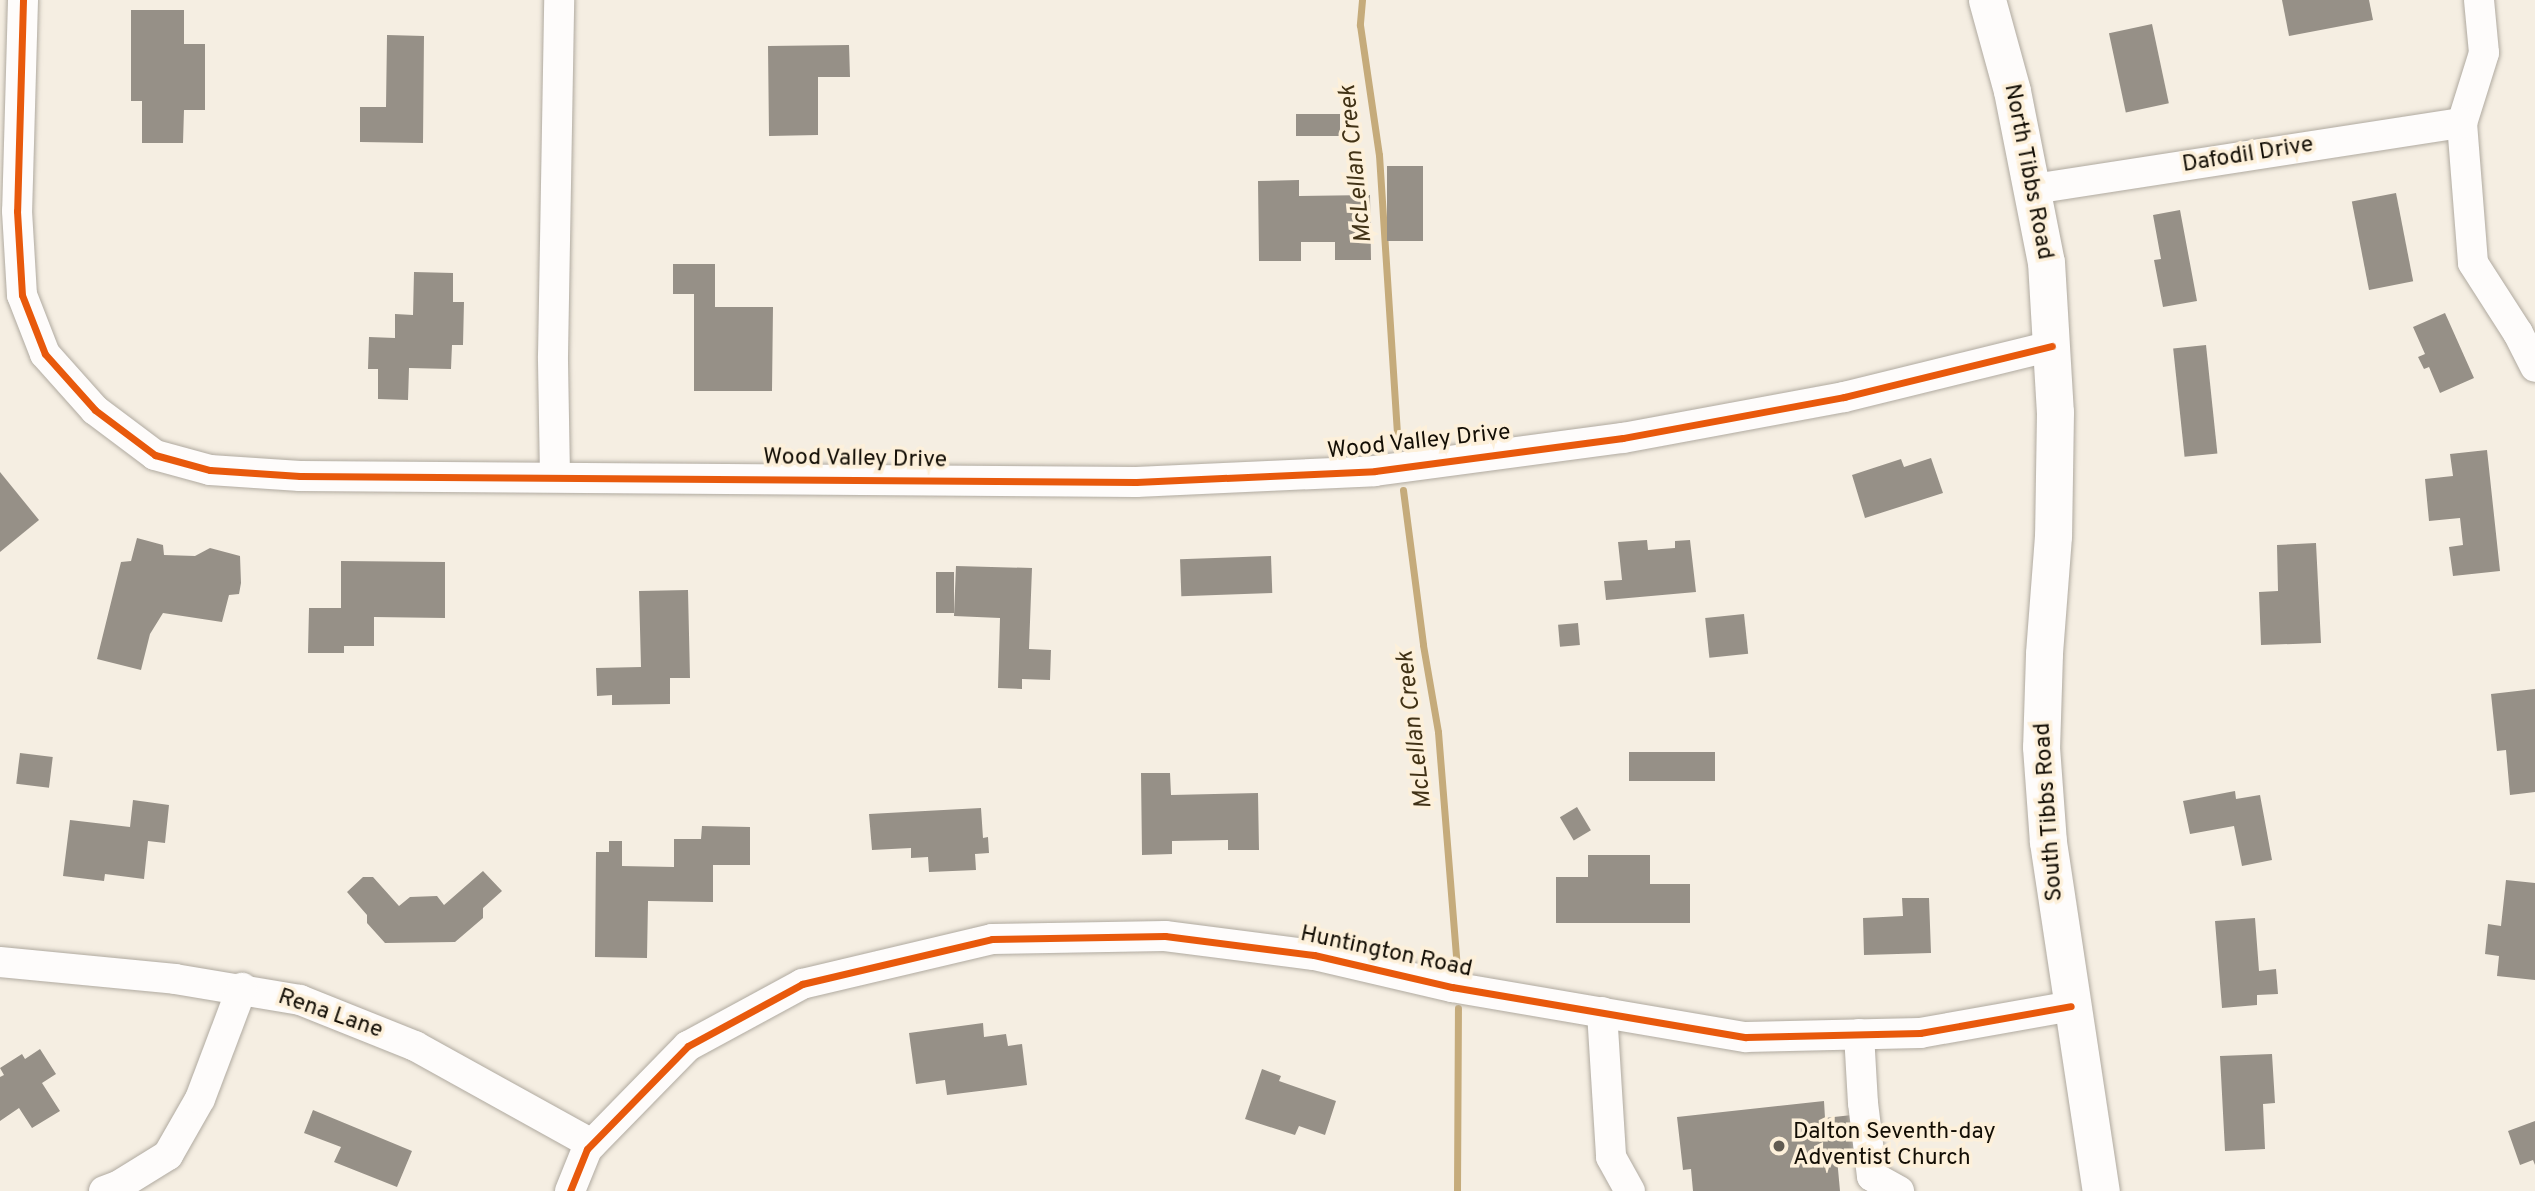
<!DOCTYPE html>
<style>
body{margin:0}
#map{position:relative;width:2535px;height:1191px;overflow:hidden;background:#f5eee2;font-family:Overpass,sans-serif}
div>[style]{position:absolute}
.stream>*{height:7px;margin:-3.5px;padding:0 3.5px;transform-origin:3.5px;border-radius:3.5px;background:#c5ab7b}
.building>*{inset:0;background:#969087;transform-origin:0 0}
.roads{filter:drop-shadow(0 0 2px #b0aaa0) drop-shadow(0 0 2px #b0aaa0)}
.minor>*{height:30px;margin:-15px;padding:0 15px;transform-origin:15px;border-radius:15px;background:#fefcfb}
.tertiary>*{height:37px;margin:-18.5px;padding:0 18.5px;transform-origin:18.5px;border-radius:18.5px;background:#fefcfb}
.cycleway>*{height:7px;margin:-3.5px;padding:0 3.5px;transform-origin:3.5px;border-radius:3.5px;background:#e8590c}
.dots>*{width:19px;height:19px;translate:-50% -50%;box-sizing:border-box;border:4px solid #fdf0da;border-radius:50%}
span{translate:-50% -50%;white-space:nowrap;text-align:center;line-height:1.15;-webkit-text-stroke:7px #fdf0da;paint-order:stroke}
.street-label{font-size:23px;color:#130e05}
.poi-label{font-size:23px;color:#130e05}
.left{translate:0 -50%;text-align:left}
.water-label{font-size:24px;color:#413216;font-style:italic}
</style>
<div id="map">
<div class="stream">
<div style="left:1362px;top:0;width:25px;rotate:95deg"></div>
<div style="left:1360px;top:25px;width:131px;rotate:81.7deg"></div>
<div style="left:1379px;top:155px;width:295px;rotate:86.3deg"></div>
<div style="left:1403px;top:490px;width:156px;rotate:82.6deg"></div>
<div style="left:1423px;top:645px;width:88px;rotate:80.2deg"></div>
<div style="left:1438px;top:732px;width:236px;rotate:85.4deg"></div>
<div style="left:1457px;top:1191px;width:183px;rotate:-89.7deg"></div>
</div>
<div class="building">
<div style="clip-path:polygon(2282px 0,2369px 0,2373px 20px,2289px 36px)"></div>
<div style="clip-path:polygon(131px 10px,184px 10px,184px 44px,205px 44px,205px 110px,184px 110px,183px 143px,142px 143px,142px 101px,131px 101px)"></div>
<div style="left:2152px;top:24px;width:81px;height:44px;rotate:78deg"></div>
<div style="clip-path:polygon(387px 35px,424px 36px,423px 143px,360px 142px,360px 107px,386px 107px)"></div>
<div style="clip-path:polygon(849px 45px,850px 77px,818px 77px,818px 135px,769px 136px,768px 46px)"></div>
<div style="left:1296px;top:114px;width:44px;height:22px"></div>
<div style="left:1387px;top:166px;width:36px;height:75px"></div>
<div style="clip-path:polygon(1299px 180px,1299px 196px,1370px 195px,1371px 260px,1335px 260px,1335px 242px,1301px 242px,1301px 261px,1259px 261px,1258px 181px)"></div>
<div style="left:2396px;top:193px;width:90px;height:45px;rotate:79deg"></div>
<div style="clip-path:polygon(2180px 210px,2197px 301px,2163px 307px,2154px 260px,2161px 259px,2153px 215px)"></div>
<div style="clip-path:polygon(673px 264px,715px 264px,715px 307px,773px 307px,772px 391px,694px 391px,694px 294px,673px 294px)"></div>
<div style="clip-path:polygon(414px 272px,453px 273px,453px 302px,464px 302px,463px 345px,452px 345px,451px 369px,409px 368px,408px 400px,378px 399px,378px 369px,368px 369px,369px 337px,395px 338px,395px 314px,413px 315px)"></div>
<div style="clip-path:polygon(2445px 313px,2474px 378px,2440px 393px,2429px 367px,2424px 369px,2418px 357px,2425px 354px,2413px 327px)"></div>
<div style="left:2206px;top:345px;width:109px;height:33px;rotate:84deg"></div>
<div style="clip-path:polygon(2487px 450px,2500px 571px,2453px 576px,2449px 547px,2463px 545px,2460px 518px,2429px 521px,2425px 479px,2453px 476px,2450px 454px)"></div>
<div style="clip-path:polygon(1931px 458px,1943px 493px,1865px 518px,1852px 475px,1901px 459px,1904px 467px)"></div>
<div style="clip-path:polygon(0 472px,39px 520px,0 552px)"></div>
<div style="clip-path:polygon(137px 538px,163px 545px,164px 555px,195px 556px,210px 548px,240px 556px,241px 583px,239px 594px,229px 595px,222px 622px,163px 613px,150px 634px,141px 670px,97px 659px,121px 562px,131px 561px)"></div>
<div style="clip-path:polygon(1647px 540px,1648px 550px,1675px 548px,1675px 541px,1690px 540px,1696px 592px,1606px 600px,1604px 581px,1622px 580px,1618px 542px)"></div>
<div style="clip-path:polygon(2316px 543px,2321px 643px,2261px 645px,2259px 592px,2278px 591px,2277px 545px)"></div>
<div style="left:1271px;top:556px;width:37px;height:91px;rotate:88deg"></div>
<div style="clip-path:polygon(341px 561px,445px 562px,445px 618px,374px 617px,374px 646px,344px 646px,344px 653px,308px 653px,309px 608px,341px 608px)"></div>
<div style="clip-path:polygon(956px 566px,1032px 568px,1029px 649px,1051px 650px,1050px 680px,1022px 679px,1022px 689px,998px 688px,1000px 618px,954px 616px)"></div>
<div style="left:936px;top:572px;width:18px;height:41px"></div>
<div style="clip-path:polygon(688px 590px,690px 678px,670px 678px,670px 704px,612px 705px,612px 695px,597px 696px,596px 668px,641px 667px,639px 591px)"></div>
<div style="left:1744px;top:614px;width:40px;height:39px;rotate:84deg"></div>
<div style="left:1578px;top:623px;width:22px;height:20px;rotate:85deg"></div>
<div style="clip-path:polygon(2535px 689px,2535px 792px,2510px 795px,2506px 750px,2497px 751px,2491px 694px)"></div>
<div style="left:1629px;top:752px;width:86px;height:29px"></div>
<div style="left:20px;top:753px;width:33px;height:31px;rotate:7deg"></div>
<div style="clip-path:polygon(1141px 773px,1170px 773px,1171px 795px,1258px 793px,1259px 850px,1228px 850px,1228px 840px,1172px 841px,1172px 854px,1142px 855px)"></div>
<div style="clip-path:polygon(2235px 791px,2236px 799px,2260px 795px,2272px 860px,2242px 866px,2234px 826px,2190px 834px,2183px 801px)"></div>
<div style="clip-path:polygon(133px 800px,169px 805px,165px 843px,148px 841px,144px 879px,105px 874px,104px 881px,63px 876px,70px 820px,130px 827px)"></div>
<div style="left:1577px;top:807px;width:27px;height:20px;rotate:59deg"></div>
<div style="clip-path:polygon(981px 808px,983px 838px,988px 837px,989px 853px,975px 854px,976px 870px,929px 872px,928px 857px,911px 858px,911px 848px,872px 850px,869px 814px)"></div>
<div style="clip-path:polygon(702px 826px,750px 827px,750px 865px,713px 865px,713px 902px,648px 901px,647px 958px,595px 957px,596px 852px,609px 852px,609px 841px,622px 841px,622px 866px,674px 867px,674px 839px,701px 839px)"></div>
<div style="clip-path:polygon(1588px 855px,1650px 855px,1650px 884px,1690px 884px,1690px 923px,1556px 923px,1556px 877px,1588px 877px)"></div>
<div style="clip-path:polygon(483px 871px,502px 891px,483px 908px,483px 918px,455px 942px,385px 943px,367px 923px,367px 915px,347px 892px,363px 877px,373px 877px,399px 906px,410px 897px,437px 896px,444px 905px)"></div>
<div style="clip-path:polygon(2506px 880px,2535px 883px,2535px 980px,2497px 976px,2499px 956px,2485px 954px,2488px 924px,2501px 926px)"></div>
<div style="clip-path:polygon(1902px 898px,1929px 898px,1931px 953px,1864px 955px,1863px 918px,1903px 916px)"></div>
<div style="clip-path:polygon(2255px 918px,2259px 971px,2276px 969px,2278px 994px,2257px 995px,2257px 1005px,2222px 1008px,2215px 921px)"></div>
<div style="clip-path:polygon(983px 1023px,984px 1037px,1006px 1034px,1008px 1046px,1022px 1044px,1027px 1085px,947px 1095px,945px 1080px,916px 1084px,909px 1033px)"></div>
<div style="clip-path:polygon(40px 1049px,56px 1074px,42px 1083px,60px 1111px,32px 1128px,19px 1108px,0 1121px,0 1077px,4px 1075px,0 1068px,22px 1054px,25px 1059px)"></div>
<div style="clip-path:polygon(2272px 1054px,2275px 1103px,2263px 1104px,2265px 1149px,2225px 1151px,2220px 1056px)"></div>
<div style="clip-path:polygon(1262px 1069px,1281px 1076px,1279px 1081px,1336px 1101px,1325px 1135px,1299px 1126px,1295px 1135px,1245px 1119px)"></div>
<div style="clip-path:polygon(1824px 1101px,1825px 1118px,1879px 1112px,1872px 1148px,1853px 1150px,1837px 1158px,1840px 1191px,1693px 1191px,1691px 1169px,1683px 1170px,1677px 1117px)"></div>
<div style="clip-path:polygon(313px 1110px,412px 1151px,397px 1187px,334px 1162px,341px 1147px,304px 1133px)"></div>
<div style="clip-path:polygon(2535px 1121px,2535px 1165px,2533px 1160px,2520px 1165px,2508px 1131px)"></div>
</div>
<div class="roads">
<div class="minor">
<div style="left:23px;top:0;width:211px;rotate:91.6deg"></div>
<div style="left:17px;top:211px;width:84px;rotate:86.6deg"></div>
<div style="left:22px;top:295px;width:63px;rotate:68.7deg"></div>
<div style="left:45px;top:354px;width:75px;rotate:48.2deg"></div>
<div style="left:95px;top:410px;width:75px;rotate:36.9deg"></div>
<div style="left:155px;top:455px;width:57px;rotate:15.3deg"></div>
<div style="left:210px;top:470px;width:90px;rotate:3.8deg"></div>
<div style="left:300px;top:476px;width:836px;rotate:0.41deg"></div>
<div style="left:1136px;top:482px;width:239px;rotate:-2.6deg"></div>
<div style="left:1375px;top:471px;width:250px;rotate:-7.6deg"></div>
<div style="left:1623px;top:438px;width:225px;rotate:-10.5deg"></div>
<div style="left:1844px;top:397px;width:214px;rotate:-13.8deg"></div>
<div style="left:2479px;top:0;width:53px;rotate:84.6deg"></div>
<div style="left:2484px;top:53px;width:73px;rotate:107.4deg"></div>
<div style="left:2462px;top:123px;width:140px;rotate:85.5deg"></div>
<div style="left:2473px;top:263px;width:83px;rotate:57.3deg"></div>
<div style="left:2518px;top:333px;width:38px;rotate:63deg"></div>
<div style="left:2034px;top:189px;width:433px;rotate:-8.8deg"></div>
<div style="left:555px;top:476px;width:120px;rotate:-91deg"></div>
<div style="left:553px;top:356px;width:356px;rotate:-89deg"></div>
<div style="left:0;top:962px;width:176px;rotate:5.5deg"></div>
<div style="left:175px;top:979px;width:127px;rotate:9.5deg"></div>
<div style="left:300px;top:1000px;width:124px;rotate:21.8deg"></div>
<div style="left:415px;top:1046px;width:202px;rotate:29deg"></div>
<div style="left:1602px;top:1012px;width:145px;rotate:86.4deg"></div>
<div style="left:1611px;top:1157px;width:39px;rotate:61deg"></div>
<div style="left:1859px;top:1034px;width:69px;rotate:86.7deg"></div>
<div style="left:1863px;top:1103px;width:74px;rotate:83deg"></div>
<div style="left:1872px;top:1176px;width:31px;rotate:29deg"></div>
<div style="left:104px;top:1191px;width:15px;rotate:-20deg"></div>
<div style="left:118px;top:1186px;width:59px;rotate:-31.8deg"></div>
<div style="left:168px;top:1155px;width:64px;rotate:-60.3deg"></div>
<div style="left:200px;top:1099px;width:119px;rotate:-69.3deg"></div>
<div style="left:570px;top:1191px;width:45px;rotate:-68deg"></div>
<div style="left:587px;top:1149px;width:144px;rotate:-45.6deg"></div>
<div style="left:688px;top:1046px;width:130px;rotate:-28.5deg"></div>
<div style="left:802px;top:984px;width:195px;rotate:-13.3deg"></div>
<div style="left:992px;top:939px;width:173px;rotate:-1deg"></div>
<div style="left:1165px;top:936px;width:150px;rotate:7.3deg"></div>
<div style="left:1314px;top:955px;width:142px;rotate:13.1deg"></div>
<div style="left:1452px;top:987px;width:298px;rotate:9.7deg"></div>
<div style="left:1746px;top:1037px;width:174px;rotate:-1.3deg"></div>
<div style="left:1920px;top:1033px;width:153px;rotate:-10.1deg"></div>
</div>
<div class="tertiary">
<div style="left:1987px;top:0;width:94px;rotate:74.6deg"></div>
<div style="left:2012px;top:91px;width:174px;rotate:78.8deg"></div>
<div style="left:2046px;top:262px;width:150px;rotate:86.6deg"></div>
<div style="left:2055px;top:412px;width:124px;rotate:90.9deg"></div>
<div style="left:2053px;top:536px;width:118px;rotate:94.4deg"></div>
<div style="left:2044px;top:654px;width:93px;rotate:91.8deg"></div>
<div style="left:2041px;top:747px;width:95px;rotate:85.8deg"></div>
<div style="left:2048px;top:842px;width:353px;rotate:81.4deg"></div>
</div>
</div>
<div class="cycleway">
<div style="left:23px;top:0;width:211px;rotate:91.6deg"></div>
<div style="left:17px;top:211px;width:84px;rotate:86.6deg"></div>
<div style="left:22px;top:295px;width:63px;rotate:68.7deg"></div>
<div style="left:45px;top:354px;width:75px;rotate:48.2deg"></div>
<div style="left:95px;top:410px;width:75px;rotate:36.9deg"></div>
<div style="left:155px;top:455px;width:57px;rotate:15.3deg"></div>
<div style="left:210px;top:470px;width:90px;rotate:3.8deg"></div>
<div style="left:300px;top:476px;width:836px;rotate:0.41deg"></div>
<div style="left:1136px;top:482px;width:239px;rotate:-2.6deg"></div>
<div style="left:1375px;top:471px;width:250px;rotate:-7.6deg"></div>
<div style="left:1623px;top:438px;width:225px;rotate:-10.5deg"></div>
<div style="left:1844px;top:397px;width:214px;rotate:-13.8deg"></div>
<div style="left:570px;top:1191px;width:45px;rotate:-68deg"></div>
<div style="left:587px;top:1149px;width:144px;rotate:-45.6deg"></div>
<div style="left:688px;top:1046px;width:130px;rotate:-28.5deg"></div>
<div style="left:802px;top:984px;width:195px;rotate:-13.3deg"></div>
<div style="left:992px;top:939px;width:173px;rotate:-1deg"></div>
<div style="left:1165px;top:936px;width:150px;rotate:7.3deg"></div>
<div style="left:1314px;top:955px;width:142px;rotate:13.1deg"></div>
<div style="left:1452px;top:987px;width:298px;rotate:9.7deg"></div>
<div style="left:1746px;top:1037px;width:174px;rotate:-1.3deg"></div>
<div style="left:1920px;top:1033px;width:153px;rotate:-10.1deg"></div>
</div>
<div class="dots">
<div style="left:1779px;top:1146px;background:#625c52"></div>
</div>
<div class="street-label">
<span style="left:2248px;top:156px;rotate:-9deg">Dafodil Drive</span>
<span style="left:2027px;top:172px;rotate:79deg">North Tibbs Road</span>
<span style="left:1419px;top:443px;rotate:-6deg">Wood Valley Drive</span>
<span style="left:855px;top:460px;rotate:1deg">Wood Valley Drive</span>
<span style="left:2050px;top:812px;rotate:-94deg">South Tibbs Road</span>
<span style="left:1386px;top:953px;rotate:12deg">Huntington Road</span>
<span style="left:330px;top:1015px;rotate:19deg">Rena Lane</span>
</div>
<div class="poi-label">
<span class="left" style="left:1793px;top:1146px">Dalton Seventh-day<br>Adventist Church</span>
</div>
<div class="water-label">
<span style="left:1357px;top:164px;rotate:-96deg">McLellan Creek</span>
<span style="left:1416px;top:730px;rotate:-97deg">McLellan Creek</span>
</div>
</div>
